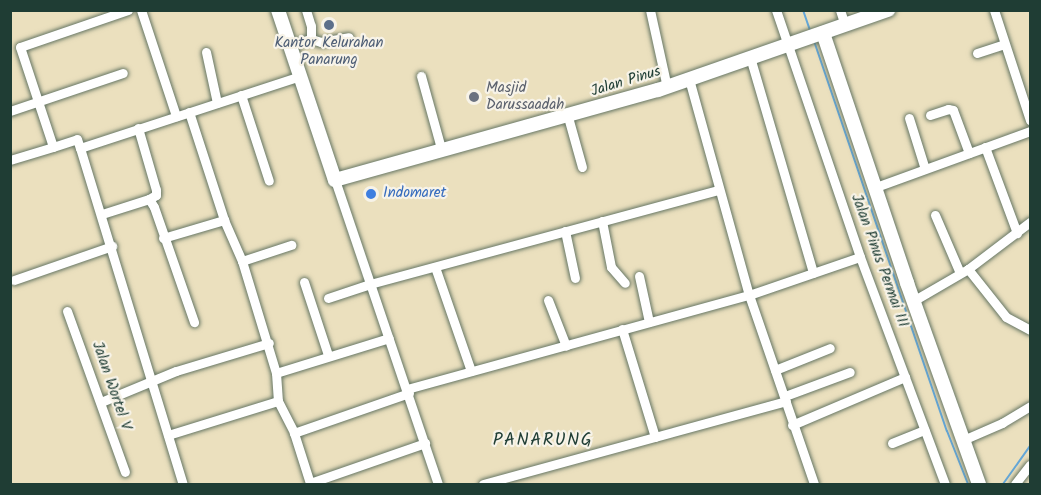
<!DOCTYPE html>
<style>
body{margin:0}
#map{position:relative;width:1041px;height:495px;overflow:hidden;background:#ebe0be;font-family:Kalam,sans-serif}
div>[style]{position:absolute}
.stream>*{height:2px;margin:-1px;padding:0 1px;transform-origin:1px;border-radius:1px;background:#64a7d8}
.roads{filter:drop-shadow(0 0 2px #667664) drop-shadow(0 0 2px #667664)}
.street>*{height:9px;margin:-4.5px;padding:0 4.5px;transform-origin:4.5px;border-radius:4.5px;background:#fff}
.secondary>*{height:14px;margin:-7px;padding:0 7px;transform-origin:7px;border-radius:7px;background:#fff}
.dots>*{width:16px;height:16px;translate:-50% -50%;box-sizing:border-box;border:3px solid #f7f3e8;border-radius:50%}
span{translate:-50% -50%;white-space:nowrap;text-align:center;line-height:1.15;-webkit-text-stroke:4.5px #f7f3e8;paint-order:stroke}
.service-label{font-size:15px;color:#4e5e75}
.street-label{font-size:15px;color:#1f3d34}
.worship-label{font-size:15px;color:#5b616d}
.left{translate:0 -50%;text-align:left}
.shop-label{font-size:15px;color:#366cbe}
.quarter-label{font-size:18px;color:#1f3d34;letter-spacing:1.5px}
.frame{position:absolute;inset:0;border:12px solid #1f3d34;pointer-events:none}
</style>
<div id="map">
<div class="stream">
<div style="left:803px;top:10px;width:21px;rotate:71deg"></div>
<div style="left:814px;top:41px;width:412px;rotate:71.2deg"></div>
<div style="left:947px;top:431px;width:57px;rotate:68.4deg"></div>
<div style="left:1003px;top:484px;width:47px;rotate:-54.6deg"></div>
</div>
<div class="roads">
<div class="street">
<div style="left:128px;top:10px;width:114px;rotate:161.1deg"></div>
<div style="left:20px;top:47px;width:105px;rotate:71.7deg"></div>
<div style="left:53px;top:147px;width:25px;rotate:-18deg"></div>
<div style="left:77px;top:139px;width:9px;rotate:72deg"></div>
<div style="left:80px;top:148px;width:231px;rotate:-18.1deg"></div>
<div style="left:141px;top:10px;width:112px;rotate:71.7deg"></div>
<div style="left:306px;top:10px;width:17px;rotate:73deg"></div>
<div style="left:311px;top:26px;width:13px;rotate:90deg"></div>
<div style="left:650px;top:10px;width:79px;rotate:77.6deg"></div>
<div style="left:776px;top:10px;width:261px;rotate:71.2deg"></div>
<div style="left:860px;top:257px;width:242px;rotate:69.5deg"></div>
<div style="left:840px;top:10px;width:16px;rotate:72deg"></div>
<div style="left:994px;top:10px;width:116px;rotate:71.9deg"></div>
<div style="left:290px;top:45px;width:22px;rotate:-16deg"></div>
<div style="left:311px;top:39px;width:10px;rotate:17deg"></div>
<div style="left:321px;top:42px;width:28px;rotate:-10deg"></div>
<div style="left:206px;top:52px;width:52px;rotate:77.8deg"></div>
<div style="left:977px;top:53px;width:29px;rotate:-18deg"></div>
<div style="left:750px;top:57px;width:225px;rotate:73.7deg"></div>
<div style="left:421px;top:76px;width:75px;rotate:74.5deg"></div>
<div style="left:689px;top:79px;width:224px;rotate:74.5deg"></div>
<div style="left:749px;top:295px;width:200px;rotate:71deg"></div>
<div style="left:241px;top:95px;width:90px;rotate:72deg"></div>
<div style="left:10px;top:111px;width:119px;rotate:-18.6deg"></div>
<div style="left:189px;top:112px;width:114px;rotate:72deg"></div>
<div style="left:224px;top:220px;width:45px;rotate:66.3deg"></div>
<div style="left:242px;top:261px;width:52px;rotate:-18.1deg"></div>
<div style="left:930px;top:115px;width:19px;rotate:-18deg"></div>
<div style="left:948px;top:109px;width:5px;rotate:11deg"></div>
<div style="left:953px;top:110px;width:46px;rotate:69.6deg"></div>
<div style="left:568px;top:117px;width:52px;rotate:74.4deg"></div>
<div style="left:909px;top:118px;width:53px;rotate:72.6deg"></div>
<div style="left:138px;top:128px;width:65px;rotate:73.8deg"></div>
<div style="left:156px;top:190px;width:5px;rotate:90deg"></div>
<div style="left:156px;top:195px;width:8px;rotate:150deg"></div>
<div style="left:985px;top:147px;width:92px;rotate:69.6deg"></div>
<div style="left:80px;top:148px;width:351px;rotate:73deg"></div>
<div style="left:10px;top:160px;width:45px;rotate:-16.8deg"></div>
<div style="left:335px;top:180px;width:321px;rotate:71.3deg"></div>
<div style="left:876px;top:187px;width:164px;rotate:-20deg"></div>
<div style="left:102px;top:214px;width:49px;rotate:-17.7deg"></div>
<div style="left:149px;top:199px;width:9px;rotate:58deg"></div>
<div style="left:154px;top:207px;width:122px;rotate:70.8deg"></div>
<div style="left:935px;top:215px;width:63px;rotate:66.7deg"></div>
<div style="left:602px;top:221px;width:47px;rotate:78.9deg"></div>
<div style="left:611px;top:267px;width:21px;rotate:49deg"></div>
<div style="left:565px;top:231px;width:48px;rotate:78deg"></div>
<div style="left:163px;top:238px;width:64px;rotate:-16.4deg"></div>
<div style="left:242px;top:261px;width:117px;rotate:73.1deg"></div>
<div style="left:276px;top:373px;width:118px;rotate:-17.2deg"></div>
<div style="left:435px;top:267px;width:110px;rotate:70.9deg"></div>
<div style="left:968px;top:269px;width:61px;rotate:51.6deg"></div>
<div style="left:1006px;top:317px;width:27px;rotate:28deg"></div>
<div style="left:639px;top:276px;width:47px;rotate:77.7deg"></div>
<div style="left:14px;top:280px;width:104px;rotate:-19.1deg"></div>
<div style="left:304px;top:282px;width:77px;rotate:71.8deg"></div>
<div style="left:328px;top:298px;width:44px;rotate:-18.4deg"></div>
<div style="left:370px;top:284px;width:361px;rotate:-15.1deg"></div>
<div style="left:548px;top:300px;width:49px;rotate:68.6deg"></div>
<div style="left:913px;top:301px;width:64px;rotate:-30.2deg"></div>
<div style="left:968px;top:269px;width:78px;rotate:-37.2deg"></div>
<div style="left:67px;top:311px;width:171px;rotate:70.2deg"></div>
<div style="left:622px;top:329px;width:113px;rotate:73deg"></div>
<div style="left:775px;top:370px;width:59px;rotate:-21.8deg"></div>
<div style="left:276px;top:373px;width:28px;rotate:86deg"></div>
<div style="left:278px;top:401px;width:36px;rotate:63deg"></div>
<div style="left:407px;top:389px;width:355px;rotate:-15.4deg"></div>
<div style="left:749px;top:295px;width:117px;rotate:-18.9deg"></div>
<div style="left:409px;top:393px;width:122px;rotate:160.8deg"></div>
<div style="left:294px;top:433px;width:52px;rotate:72.3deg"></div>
<div style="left:310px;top:483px;width:122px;rotate:-19.2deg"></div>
<div style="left:785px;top:396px;width:69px;rotate:-20.3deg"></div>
<div style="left:101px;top:402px;width:81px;rotate:-22.5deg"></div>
<div style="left:176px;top:371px;width:97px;rotate:-16.8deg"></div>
<div style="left:792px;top:425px;width:123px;rotate:-23deg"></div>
<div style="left:168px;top:435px;width:115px;rotate:-17.2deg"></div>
<div style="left:963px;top:440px;width:43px;rotate:-23.6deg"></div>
<div style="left:1002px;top:423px;width:33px;rotate:-31deg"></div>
<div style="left:892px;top:443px;width:35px;rotate:-22deg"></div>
<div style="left:483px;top:484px;width:314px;rotate:-15.3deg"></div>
<div style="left:1015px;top:484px;width:24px;rotate:-52deg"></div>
</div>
<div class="secondary">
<div style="left:278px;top:10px;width:179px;rotate:71.5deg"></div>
<div style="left:335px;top:180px;width:335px;rotate:-15.6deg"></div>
<div style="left:658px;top:90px;width:244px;rotate:-19.2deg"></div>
<div style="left:823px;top:33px;width:264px;rotate:71.4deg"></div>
<div style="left:907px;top:283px;width:214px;rotate:70.3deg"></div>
</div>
</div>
<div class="dots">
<div style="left:329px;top:25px;background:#5c6f8a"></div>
<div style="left:474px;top:97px;background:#6b7280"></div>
<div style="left:371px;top:194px;background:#3f7fe0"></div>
</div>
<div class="service-label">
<span style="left:329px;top:52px">Kantor Kelurahan<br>Panarung</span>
</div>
<div class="street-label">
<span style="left:626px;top:82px;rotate:-17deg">Jalan Pinus</span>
<span style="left:879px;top:261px;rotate:70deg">Jalan Pinus Permai III</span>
<span style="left:111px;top:386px;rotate:71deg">Jalan Wortel V</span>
</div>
<div class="worship-label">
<span class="left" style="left:486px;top:97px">Masjid<br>Darussaadah</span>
</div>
<div class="shop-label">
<span class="left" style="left:383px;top:194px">Indomaret</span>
</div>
<div class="quarter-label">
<span style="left:543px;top:441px">PANARUNG</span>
</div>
<div class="frame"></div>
</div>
